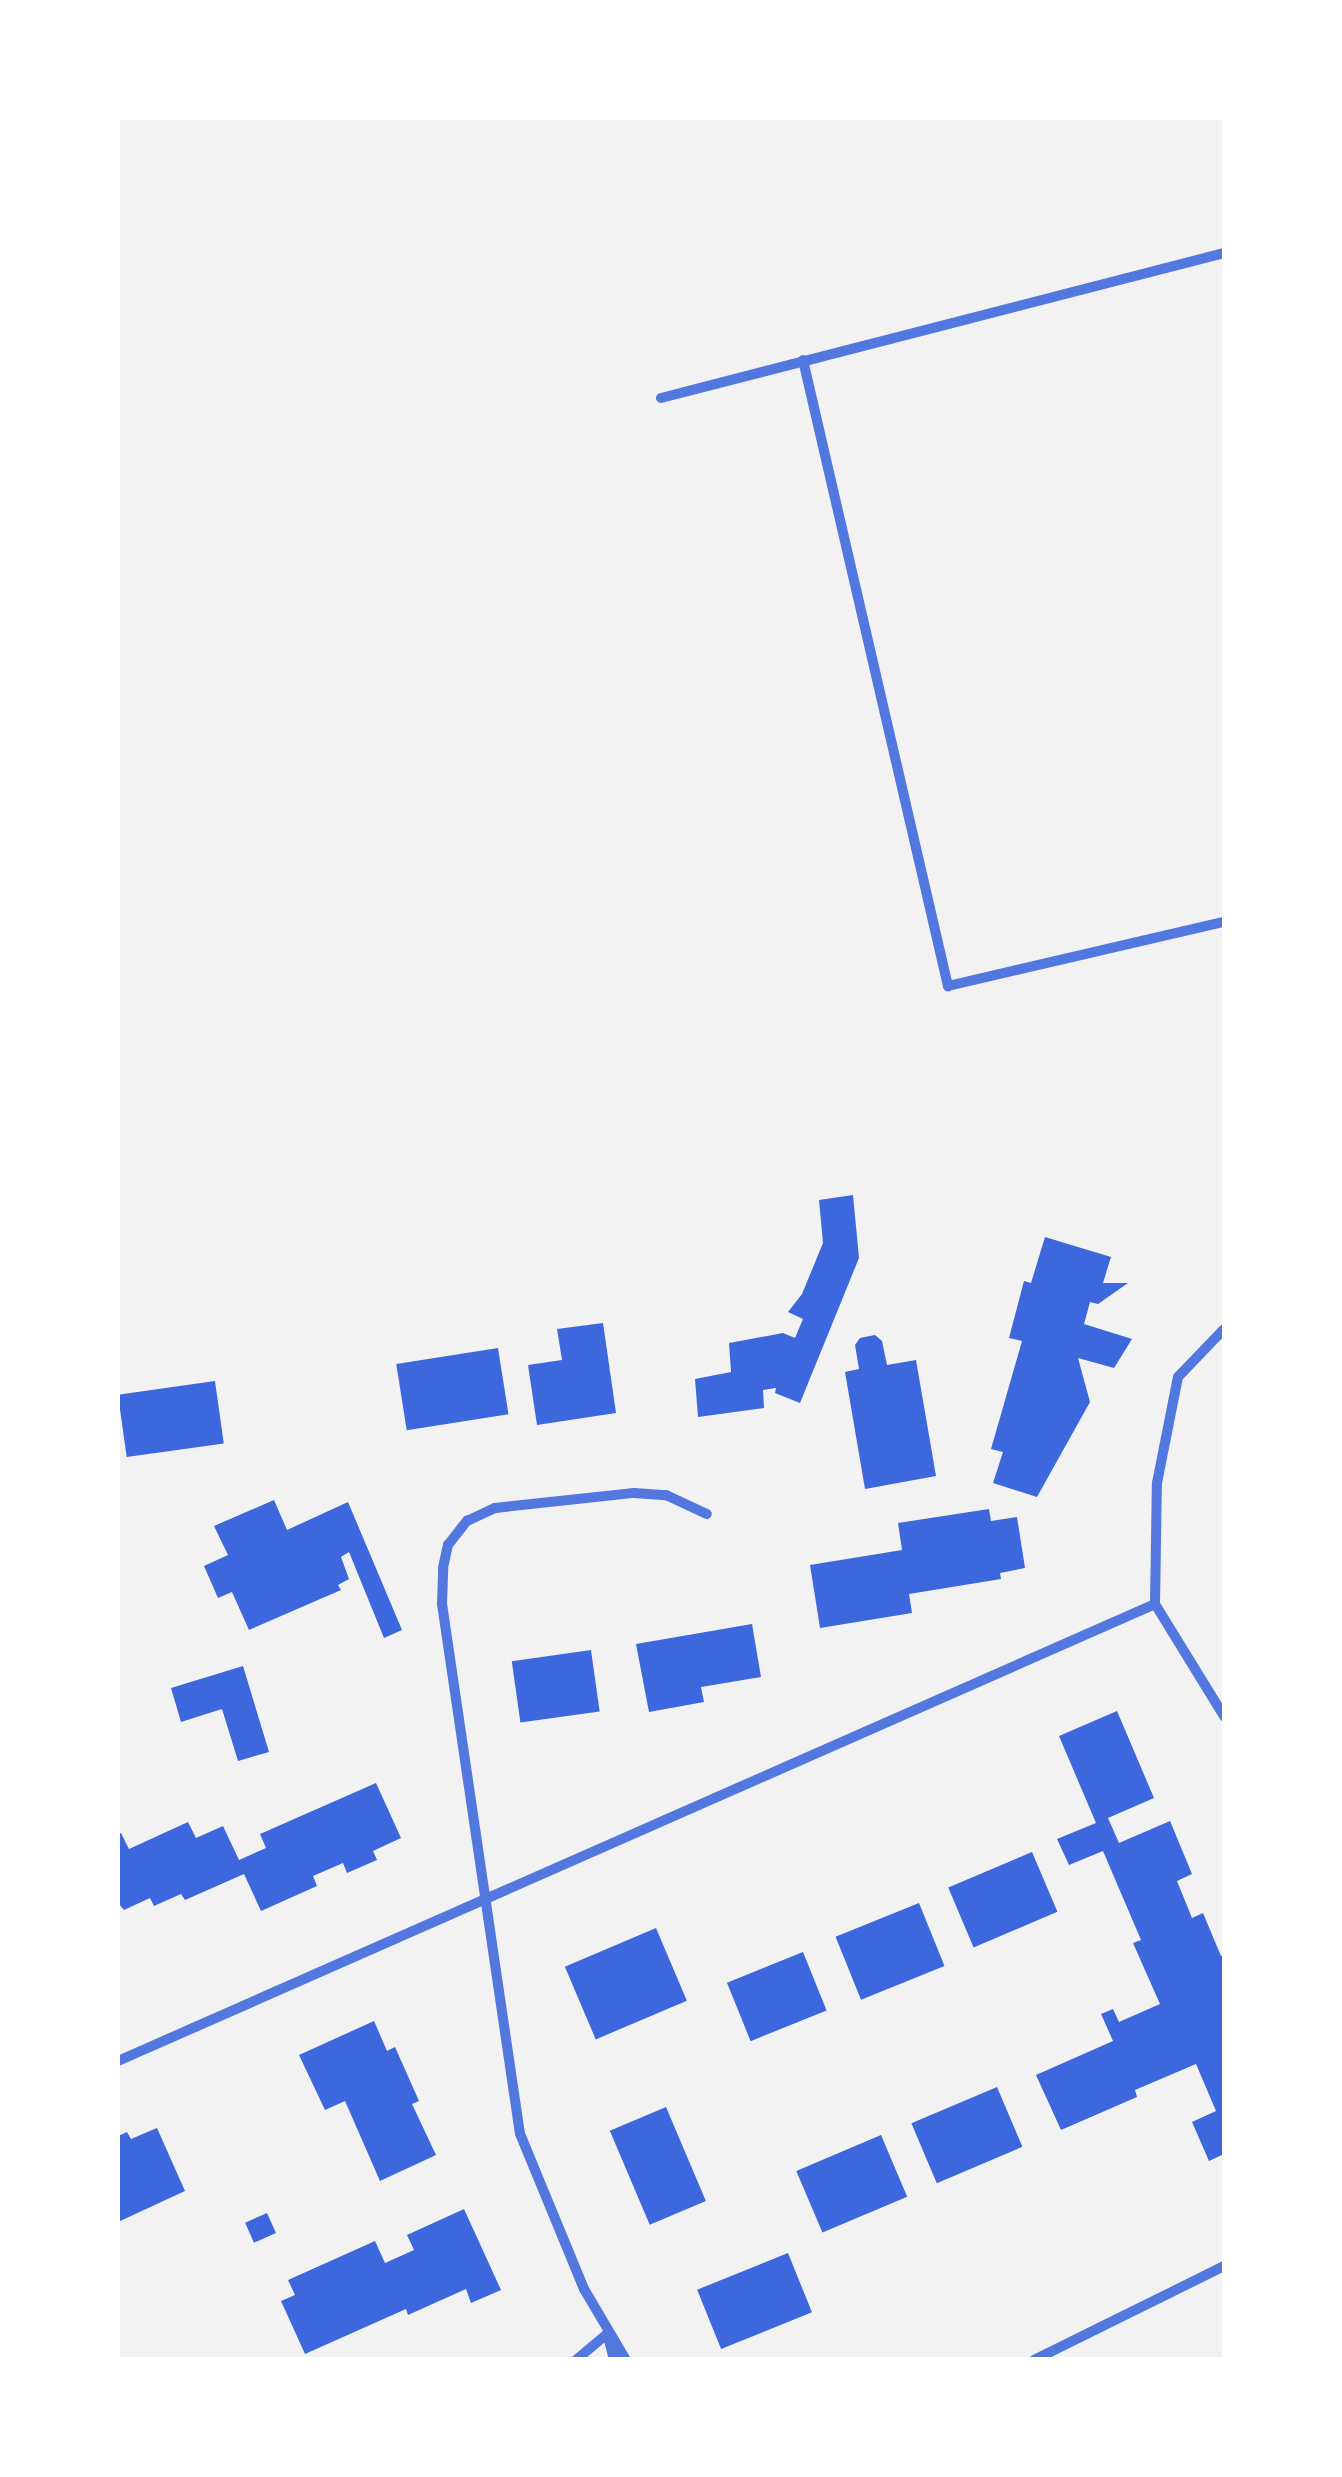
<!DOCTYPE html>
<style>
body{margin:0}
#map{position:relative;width:1342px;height:2477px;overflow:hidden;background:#f2f2f2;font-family:"Libre Baskerville",serif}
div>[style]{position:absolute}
.building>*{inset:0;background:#3d67dc;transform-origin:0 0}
.minor>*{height:10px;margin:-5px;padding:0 5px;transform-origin:5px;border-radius:5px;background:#5277de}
span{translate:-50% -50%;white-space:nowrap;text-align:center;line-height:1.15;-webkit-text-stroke:10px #fff;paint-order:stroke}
.frame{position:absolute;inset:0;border:120px solid #fff;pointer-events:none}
</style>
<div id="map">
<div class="building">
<div style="clip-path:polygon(853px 1195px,859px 1258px,800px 1403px,775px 1393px,776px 1388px,763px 1390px,764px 1408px,698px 1417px,695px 1379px,731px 1372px,729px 1343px,783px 1333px,795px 1338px,803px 1319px,788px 1312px,802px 1294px,823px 1243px,819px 1200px)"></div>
<div style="clip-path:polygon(1045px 1237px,1111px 1257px,1103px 1283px,1128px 1283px,1098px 1304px,1090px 1302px,1084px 1324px,1132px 1339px,1114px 1368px,1078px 1358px,1090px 1402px,1037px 1497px,993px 1483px,1003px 1452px,991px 1449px,1022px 1341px,1009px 1338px,1024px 1281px,1031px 1283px)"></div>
<div style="clip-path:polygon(603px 1323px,616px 1413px,537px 1425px,528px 1365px,562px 1360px,557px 1329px)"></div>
<div style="clip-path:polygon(875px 1335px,882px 1341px,887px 1365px,916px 1360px,936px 1476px,865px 1489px,845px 1372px,859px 1369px,855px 1345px,860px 1338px)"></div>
<div style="left:498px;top:1348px;width:67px;height:103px;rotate:81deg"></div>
<div style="left:215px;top:1381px;width:63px;height:98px;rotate:82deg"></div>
<div style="clip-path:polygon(274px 1500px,287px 1530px,348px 1502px,402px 1630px,384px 1638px,349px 1552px,341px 1557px,349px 1579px,338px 1585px,341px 1590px,249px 1630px,232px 1592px,218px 1598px,204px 1566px,228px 1555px,214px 1526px)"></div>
<div style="clip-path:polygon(989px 1509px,991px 1521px,1017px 1517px,1025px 1568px,1000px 1573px,1001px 1579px,909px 1594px,912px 1613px,820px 1628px,810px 1565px,902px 1550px,898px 1523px)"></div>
<div style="clip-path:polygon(752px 1624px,761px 1677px,701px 1687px,704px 1702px,649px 1712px,636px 1644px)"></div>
<div style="left:591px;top:1650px;width:62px;height:80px;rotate:82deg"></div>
<div style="clip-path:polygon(243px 1666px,269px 1752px,238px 1761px,222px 1709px,181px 1722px,171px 1688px)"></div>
<div style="clip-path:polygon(1117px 1711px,1154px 1798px,1108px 1818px,1119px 1843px,1170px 1821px,1192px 1874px,1177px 1881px,1192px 1918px,1203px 1913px,1221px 1956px,1224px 1955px,1224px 2154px,1209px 2161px,1192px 2122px,1216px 2111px,1196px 2064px,1135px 2090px,1137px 2097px,1061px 2130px,1036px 2075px,1113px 2041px,1101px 2014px,1113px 2009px,1119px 2022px,1160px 2004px,1133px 1943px,1141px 1940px,1103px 1851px,1069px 1865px,1057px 1839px,1096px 1823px,1059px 1736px)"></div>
<div style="clip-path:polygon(376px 1783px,401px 1838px,373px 1851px,377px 1860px,347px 1873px,343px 1863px,313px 1876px,317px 1886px,261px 1911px,244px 1874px,185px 1900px,181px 1894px,154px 1906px,150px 1898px,124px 1910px,118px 1903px,118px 1834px,121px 1833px,129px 1849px,188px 1822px,196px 1838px,223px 1826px,239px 1860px,266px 1848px,260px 1834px)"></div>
<div style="left:1032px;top:1852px;width:65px;height:91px;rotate:67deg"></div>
<div style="left:919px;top:1903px;width:68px;height:90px;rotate:68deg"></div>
<div style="left:656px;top:1928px;width:79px;height:99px;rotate:67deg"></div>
<div style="left:803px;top:1952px;width:63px;height:82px;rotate:68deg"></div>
<div style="clip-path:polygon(374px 2021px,387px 2051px,395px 2047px,419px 2101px,412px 2104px,436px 2155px,380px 2181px,345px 2101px,325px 2110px,299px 2055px)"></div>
<div style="left:997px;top:2087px;width:65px;height:93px;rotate:67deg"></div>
<div style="left:666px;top:2107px;width:102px;height:61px;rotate:67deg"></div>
<div style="clip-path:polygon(157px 2128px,185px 2191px,118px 2222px,118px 2136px,127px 2132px,131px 2139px)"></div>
<div style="left:881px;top:2135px;width:67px;height:92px;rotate:67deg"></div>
<div style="clip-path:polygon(464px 2209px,501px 2290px,471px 2303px,466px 2289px,408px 2315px,406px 2309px,305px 2354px,281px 2301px,295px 2295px,288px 2280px,375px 2241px,385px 2263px,414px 2250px,407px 2235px)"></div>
<div style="left:267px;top:2213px;width:22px;height:24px;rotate:66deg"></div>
<div style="left:788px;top:2253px;width:64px;height:98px;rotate:68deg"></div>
</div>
<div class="minor">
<div style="left:803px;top:360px;width:643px;rotate:76.96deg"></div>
<div style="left:948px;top:986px;width:283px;rotate:-13.1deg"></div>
<div style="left:661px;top:398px;width:581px;rotate:-14.44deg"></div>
<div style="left:1155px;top:1604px;width:121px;rotate:-89.1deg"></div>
<div style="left:1157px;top:1483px;width:108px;rotate:-78.8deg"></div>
<div style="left:1178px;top:1377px;width:66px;rotate:-46.2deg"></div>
<div style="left:1155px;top:1604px;width:132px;rotate:58.4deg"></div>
<div style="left:118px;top:2061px;width:1133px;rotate:-23.78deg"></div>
<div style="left:609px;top:2340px;width:21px;rotate:76deg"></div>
<div style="left:576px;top:2360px;width:40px;rotate:-40deg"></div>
<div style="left:626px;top:2360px;width:82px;rotate:-120.6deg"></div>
<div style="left:584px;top:2289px;width:168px;rotate:-112.4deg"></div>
<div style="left:520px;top:2134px;width:536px;rotate:-98.37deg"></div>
<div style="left:442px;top:1604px;width:36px;rotate:-88deg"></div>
<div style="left:443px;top:1568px;width:24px;rotate:-78deg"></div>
<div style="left:448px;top:1545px;width:31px;rotate:-52deg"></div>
<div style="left:467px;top:1521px;width:31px;rotate:-25deg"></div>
<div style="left:495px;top:1508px;width:140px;rotate:-6.2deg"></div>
<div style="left:634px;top:1493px;width:32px;rotate:4deg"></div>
<div style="left:666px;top:1495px;width:45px;rotate:24.9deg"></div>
<div style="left:1034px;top:2360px;width:212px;rotate:-26.3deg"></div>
</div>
<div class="frame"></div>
</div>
